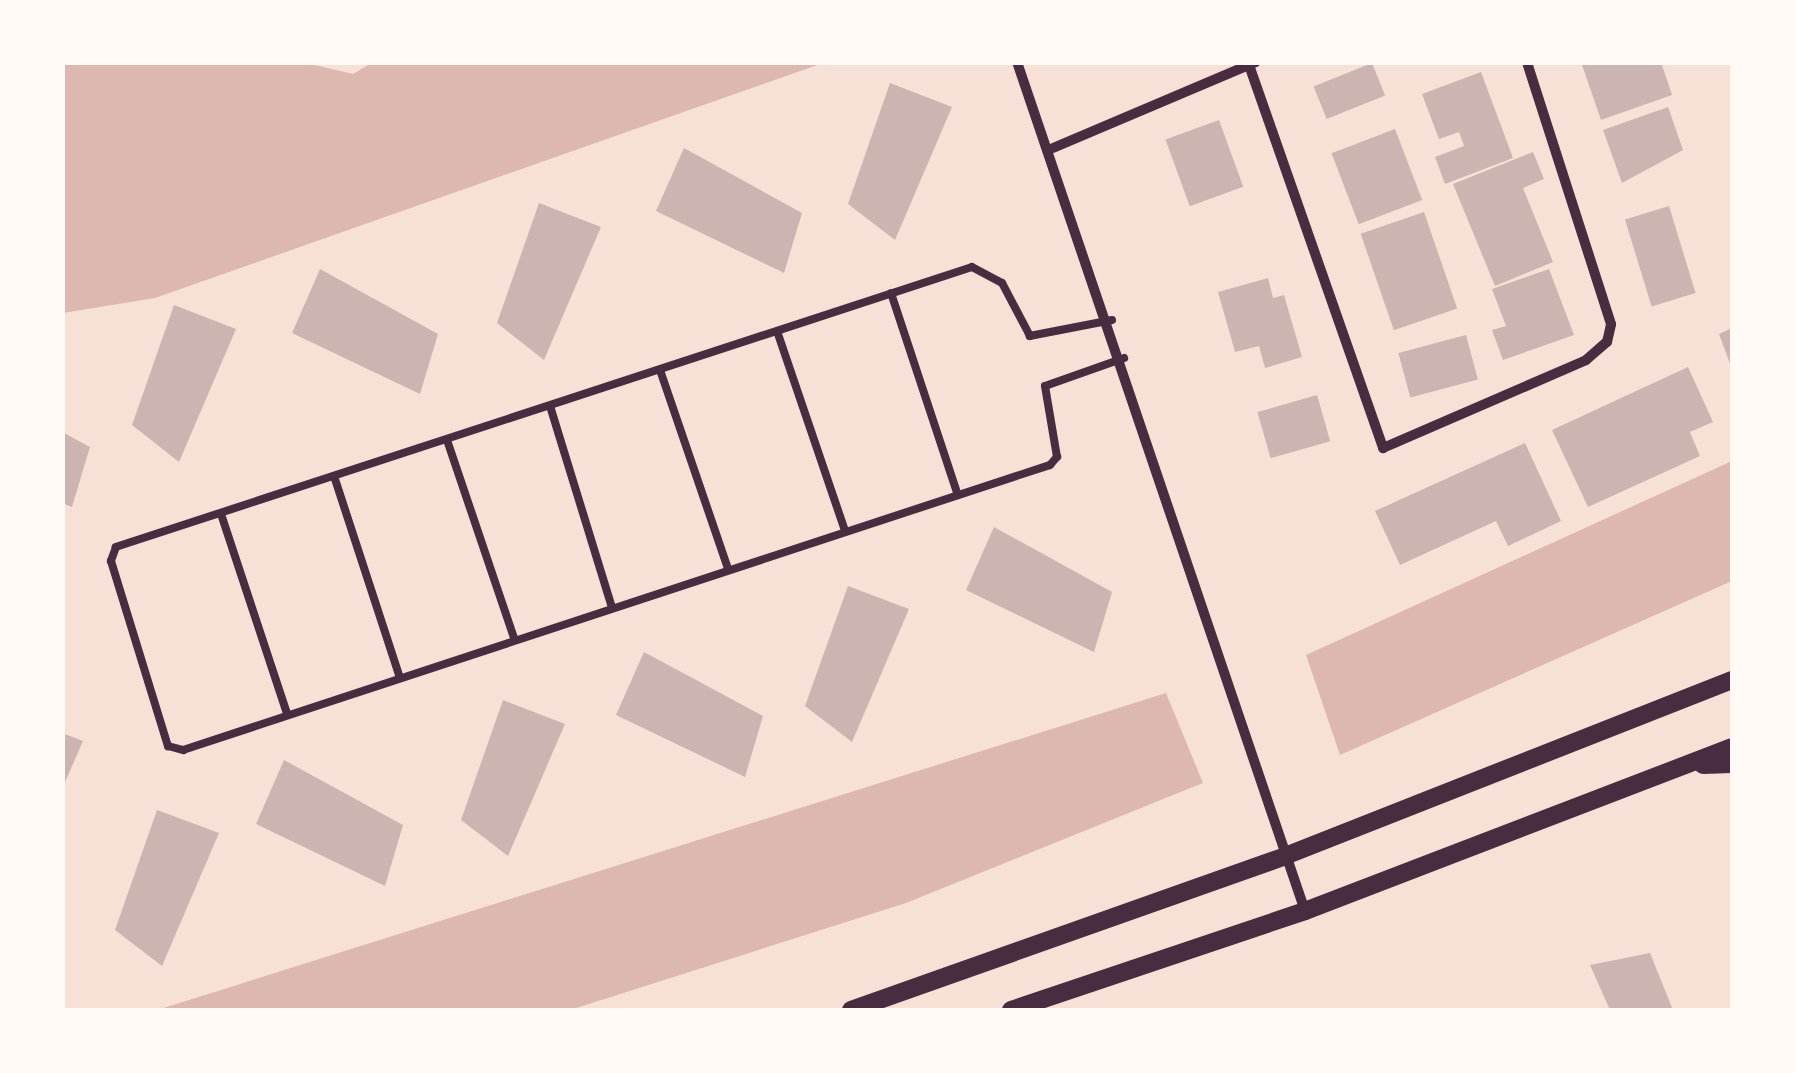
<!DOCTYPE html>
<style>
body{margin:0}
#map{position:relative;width:1795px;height:1073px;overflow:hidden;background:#f7e1d7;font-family:Barlow,sans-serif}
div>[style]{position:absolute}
.water>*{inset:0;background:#dcb8b0}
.building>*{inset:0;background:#ccb4b1;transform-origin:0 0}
.service>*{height:8px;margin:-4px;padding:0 4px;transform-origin:4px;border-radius:4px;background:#4a2c40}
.minor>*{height:10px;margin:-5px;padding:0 5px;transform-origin:5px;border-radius:5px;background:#4a2c40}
.tertiary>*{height:18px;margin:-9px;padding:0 9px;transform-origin:9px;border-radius:9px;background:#4a2c40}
span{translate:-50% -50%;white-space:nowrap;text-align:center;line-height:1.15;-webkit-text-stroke:9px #fffaf5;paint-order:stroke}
.frame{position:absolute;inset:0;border:65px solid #fffaf5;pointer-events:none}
</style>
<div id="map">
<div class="water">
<div style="clip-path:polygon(302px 62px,353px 74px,373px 62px,823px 63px,155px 298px,63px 313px,63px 63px)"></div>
<div style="clip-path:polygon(1732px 461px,1732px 581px,1340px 755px,1306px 655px)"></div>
<div style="clip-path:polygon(1166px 693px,1203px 783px,906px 903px,570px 1010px,157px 1010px)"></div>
</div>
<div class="building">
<div style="clip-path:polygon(1581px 62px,1661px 62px,1672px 95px,1601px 120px)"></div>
<div style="left:1372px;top:63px;width:35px;height:63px;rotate:68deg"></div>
<div style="clip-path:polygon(1481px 72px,1513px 158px,1445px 184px,1435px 157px,1464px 146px,1459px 132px,1439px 139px,1422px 94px)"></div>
<div style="clip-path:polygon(890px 83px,952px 107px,895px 240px,848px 204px)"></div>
<div style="clip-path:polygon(1668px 107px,1683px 150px,1622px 183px,1603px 130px)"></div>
<div style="left:1219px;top:120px;width:71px;height:57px;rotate:70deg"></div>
<div style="left:1395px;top:129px;width:76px;height:68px;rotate:69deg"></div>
<div style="clip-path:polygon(684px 148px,802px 213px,784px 273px,656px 211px)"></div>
<div style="clip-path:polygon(1533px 152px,1544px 179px,1523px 188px,1553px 262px,1495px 286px,1453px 184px)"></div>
<div style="clip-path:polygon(539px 203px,601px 227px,544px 360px,497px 323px)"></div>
<div style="left:1669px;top:206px;width:91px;height:46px;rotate:73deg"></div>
<div style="left:1424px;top:212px;width:102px;height:67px;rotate:71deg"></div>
<div style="clip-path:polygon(320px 269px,438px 334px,420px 394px,292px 333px)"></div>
<div style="clip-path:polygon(1549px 269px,1574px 335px,1503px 360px,1492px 330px,1506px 326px,1492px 289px)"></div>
<div style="clip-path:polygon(1268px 278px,1273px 298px,1284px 295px,1302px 357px,1265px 368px,1259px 346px,1235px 352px,1218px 292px)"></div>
<div style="clip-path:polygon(174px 305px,236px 329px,179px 462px,132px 425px)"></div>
<div style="clip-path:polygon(1732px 328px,1732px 369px,1719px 334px)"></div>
<div style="left:1466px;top:335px;width:46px;height:70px;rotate:75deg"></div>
<div style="clip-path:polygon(1688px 367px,1713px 422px,1690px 432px,1700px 456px,1588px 507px,1552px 430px)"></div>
<div style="left:1317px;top:395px;width:48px;height:62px;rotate:74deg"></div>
<div style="clip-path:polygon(62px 432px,90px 447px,72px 507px,62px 503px)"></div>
<div style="clip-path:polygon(1525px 443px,1561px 521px,1508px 546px,1496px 521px,1400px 565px,1375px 511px)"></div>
<div style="clip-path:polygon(994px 527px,1112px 592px,1094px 652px,966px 590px)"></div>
<div style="clip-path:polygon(848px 586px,909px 609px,852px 742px,805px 706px)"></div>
<div style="clip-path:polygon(644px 652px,763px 716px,745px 777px,616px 715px)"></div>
<div style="clip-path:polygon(503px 700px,565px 724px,508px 856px,461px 820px)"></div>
<div style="clip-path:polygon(62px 733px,83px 741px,62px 789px)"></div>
<div style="clip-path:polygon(284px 760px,403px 825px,385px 886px,256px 824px)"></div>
<div style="clip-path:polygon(157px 810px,219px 833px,162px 966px,115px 930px)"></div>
<div style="clip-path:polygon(1650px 953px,1673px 1010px,1610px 1010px,1590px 965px)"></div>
</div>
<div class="service">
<div style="left:891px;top:293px;width:213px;rotate:71.7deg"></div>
<div style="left:1112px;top:320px;width:84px;rotate:169deg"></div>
<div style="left:1030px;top:336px;width:60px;rotate:-117.8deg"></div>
<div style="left:1002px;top:283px;width:34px;rotate:-152deg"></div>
<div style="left:972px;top:267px;width:901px;rotate:161.89deg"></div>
<div style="left:116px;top:547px;width:15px;rotate:110deg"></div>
<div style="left:111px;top:561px;width:194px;rotate:72.9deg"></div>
<div style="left:168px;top:746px;width:16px;rotate:15deg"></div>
<div style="left:183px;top:750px;width:913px;rotate:-18.2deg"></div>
<div style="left:1050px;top:465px;width:11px;rotate:-49deg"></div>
<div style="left:1057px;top:457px;width:72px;rotate:-99.6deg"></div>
<div style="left:1045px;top:386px;width:84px;rotate:-19.5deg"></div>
<div style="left:777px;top:331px;width:211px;rotate:71.2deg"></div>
<div style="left:660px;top:370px;width:210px;rotate:71.1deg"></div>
<div style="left:550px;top:406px;width:210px;rotate:72.9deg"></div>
<div style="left:447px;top:440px;width:209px;rotate:71.3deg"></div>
<div style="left:334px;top:476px;width:209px;rotate:71.9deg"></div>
<div style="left:221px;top:514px;width:210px;rotate:71.7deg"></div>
</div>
<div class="minor">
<div style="left:1017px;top:62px;width:897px;rotate:71.26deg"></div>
<div style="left:1249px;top:65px;width:406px;rotate:70.7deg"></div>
<div style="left:1383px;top:448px;width:221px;rotate:-23.4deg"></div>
<div style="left:1586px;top:360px;width:28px;rotate:-41deg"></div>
<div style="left:1607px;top:342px;width:18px;rotate:-77deg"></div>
<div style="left:1611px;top:324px;width:275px;rotate:-107.8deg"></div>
<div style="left:1053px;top:148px;width:220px;rotate:-23deg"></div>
</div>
<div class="tertiary">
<div style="left:1703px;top:765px;width:29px;rotate:-2deg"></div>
<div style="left:851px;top:1010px;width:461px;rotate:-19.5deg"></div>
<div style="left:1285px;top:856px;width:480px;rotate:-21.5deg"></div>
<div style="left:1011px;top:1010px;width:310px;rotate:-18.6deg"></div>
<div style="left:1305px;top:911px;width:457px;rotate:-21deg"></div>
</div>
<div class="frame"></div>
</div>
